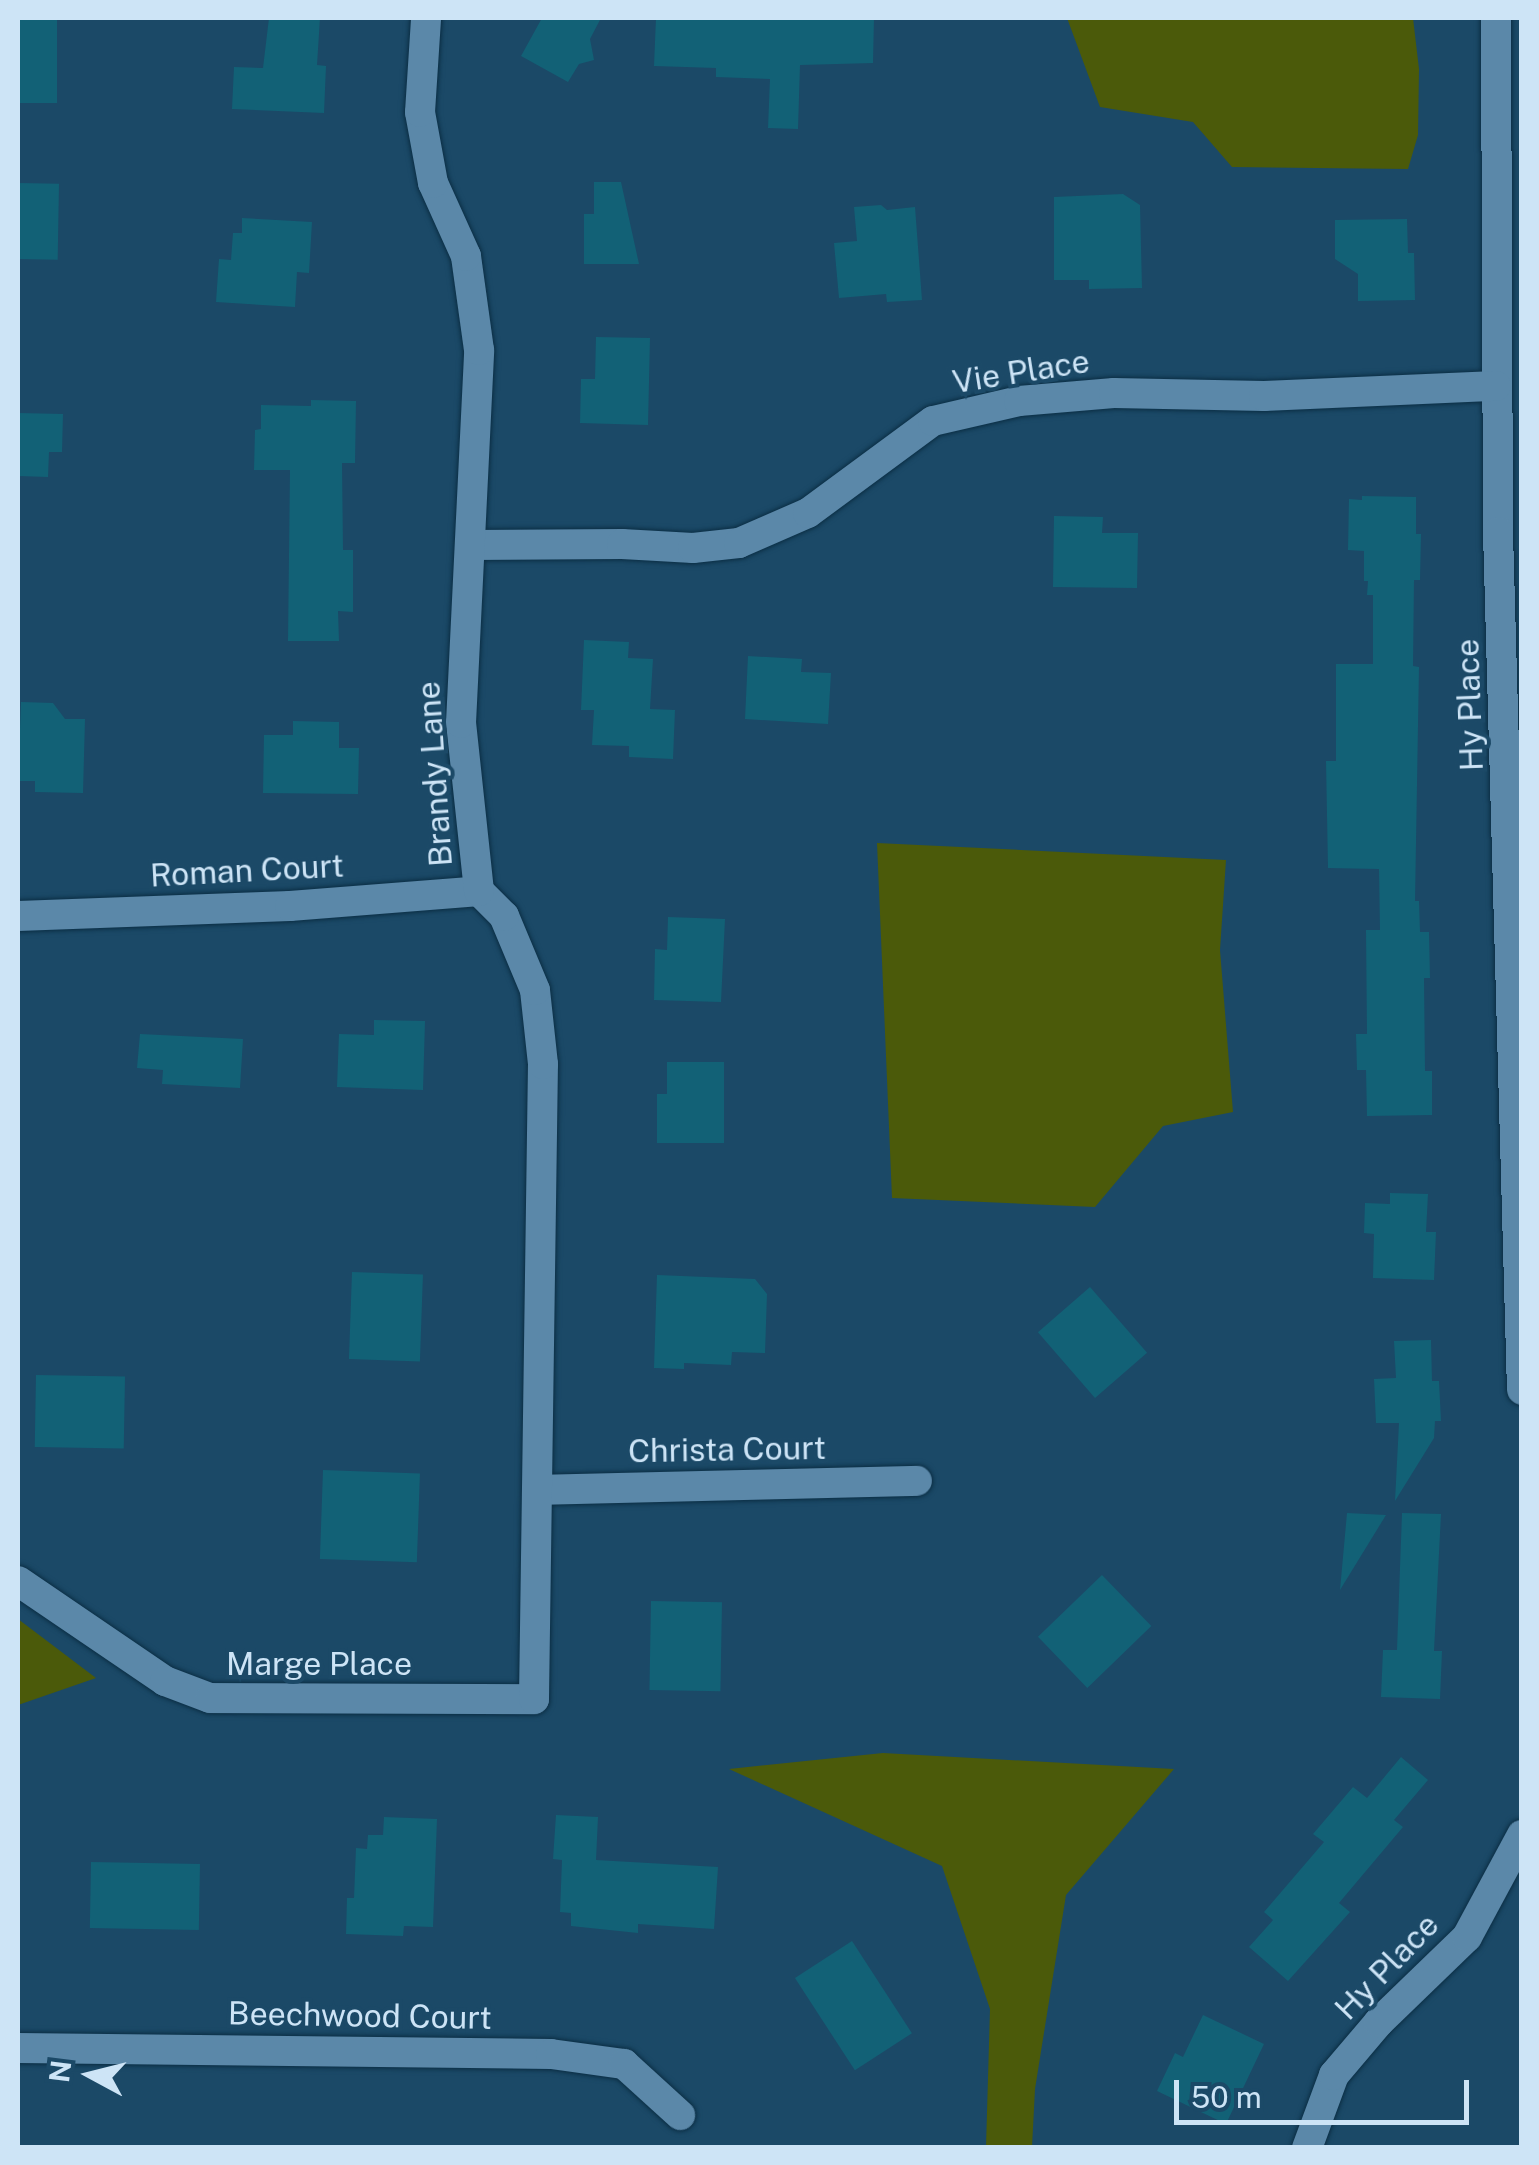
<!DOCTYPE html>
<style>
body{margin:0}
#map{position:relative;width:1539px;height:2165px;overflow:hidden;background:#1b4967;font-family:"Public Sans",sans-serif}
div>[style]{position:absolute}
.green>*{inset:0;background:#4b5a0a}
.building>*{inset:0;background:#126176;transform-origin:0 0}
.roads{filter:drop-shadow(0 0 2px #0b2e44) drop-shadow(0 0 2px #0b2e44)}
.minor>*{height:30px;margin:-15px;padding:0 15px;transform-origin:15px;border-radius:15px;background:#5b88a9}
span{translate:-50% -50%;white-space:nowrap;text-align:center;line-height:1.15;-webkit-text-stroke:8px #1b4967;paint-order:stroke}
.street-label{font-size:32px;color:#cde4f6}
.frame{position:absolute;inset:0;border:20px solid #cde4f6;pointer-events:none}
.north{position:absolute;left:40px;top:2025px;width:100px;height:100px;-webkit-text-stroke:8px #1b4967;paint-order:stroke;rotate:277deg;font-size:28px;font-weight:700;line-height:40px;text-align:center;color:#cde4f6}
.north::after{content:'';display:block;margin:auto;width:35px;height:45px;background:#cde4f6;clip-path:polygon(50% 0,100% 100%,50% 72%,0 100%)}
.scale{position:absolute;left:1174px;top:2080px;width:295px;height:45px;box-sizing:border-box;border:5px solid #cde4f6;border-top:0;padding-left:12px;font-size:30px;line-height:35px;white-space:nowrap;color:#cde4f6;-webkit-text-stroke:8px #1b4967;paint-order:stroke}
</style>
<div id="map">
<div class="green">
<div style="clip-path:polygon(1067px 18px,1413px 18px,1419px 69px,1418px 135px,1408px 169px,1232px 167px,1193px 122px,1100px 107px)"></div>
<div style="clip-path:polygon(877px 843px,1226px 860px,1220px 950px,1233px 1112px,1163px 1126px,1095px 1207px,892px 1198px)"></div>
<div style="clip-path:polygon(18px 1619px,96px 1678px,18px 1705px)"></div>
<div style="clip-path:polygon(883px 1753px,1174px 1769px,1066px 1895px,1035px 2089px,1032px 2147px,986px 2147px,990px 2009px,942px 1866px,729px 1769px)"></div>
</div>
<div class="building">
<div style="left:18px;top:18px;width:39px;height:85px"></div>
<div style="clip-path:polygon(269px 18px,320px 18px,317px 65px,326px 66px,324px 113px,232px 109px,234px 67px,263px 68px)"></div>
<div style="clip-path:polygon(542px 18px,601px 18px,590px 39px,594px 60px,579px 64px,568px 82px,521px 56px)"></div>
<div style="clip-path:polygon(656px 18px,874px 18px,873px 63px,800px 65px,798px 129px,768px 128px,770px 79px,716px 77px,716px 68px,654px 66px)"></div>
<div style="clip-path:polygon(594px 182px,621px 182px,639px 264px,584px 264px,584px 214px,594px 214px)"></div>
<div style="left:18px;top:183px;width:41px;height:76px;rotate:1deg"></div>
<div style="clip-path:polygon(1123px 194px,1140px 205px,1142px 288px,1089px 289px,1089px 280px,1054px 280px,1054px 197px)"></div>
<div style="clip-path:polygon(881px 205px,887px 210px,915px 207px,922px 300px,887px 302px,886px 294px,839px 298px,834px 243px,857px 241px,854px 207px)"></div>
<div style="clip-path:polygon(242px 218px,312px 222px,309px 273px,297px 272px,295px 307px,216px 302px,219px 259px,231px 260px,233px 233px,242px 233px)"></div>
<div style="clip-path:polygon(1407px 219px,1408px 253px,1414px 253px,1415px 300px,1358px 301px,1358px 274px,1335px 259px,1335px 220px)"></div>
<div style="clip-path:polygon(596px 337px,650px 338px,648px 425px,580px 423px,581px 379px,595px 379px)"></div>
<div style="clip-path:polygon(311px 400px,356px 401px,355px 463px,342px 463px,343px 550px,353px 550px,353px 612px,338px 611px,339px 641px,288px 641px,290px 470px,254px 470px,255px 430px,261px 429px,261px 405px,311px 406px)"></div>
<div style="clip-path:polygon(18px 413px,63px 414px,62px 452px,49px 452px,48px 477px,18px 476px)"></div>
<div style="clip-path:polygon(1362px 496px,1416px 497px,1416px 534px,1421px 534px,1420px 580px,1414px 580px,1413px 666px,1419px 667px,1415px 901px,1419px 901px,1420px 932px,1429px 932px,1430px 978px,1424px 978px,1425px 1071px,1432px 1071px,1432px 1115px,1367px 1116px,1366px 1070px,1357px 1070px,1356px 1034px,1367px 1034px,1366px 930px,1380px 930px,1379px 869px,1328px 868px,1326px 761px,1336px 761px,1336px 664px,1373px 664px,1373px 595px,1367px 595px,1368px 581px,1364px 581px,1364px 551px,1348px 550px,1349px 499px,1362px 500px)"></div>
<div style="clip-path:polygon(1054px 516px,1103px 517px,1102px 533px,1138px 533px,1137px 588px,1053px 587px)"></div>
<div style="clip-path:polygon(584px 640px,629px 642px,628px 658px,653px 659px,650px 709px,675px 710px,673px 759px,629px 757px,629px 746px,592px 745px,594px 710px,581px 710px)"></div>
<div style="clip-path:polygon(748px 656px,802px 659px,801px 672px,831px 673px,828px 724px,745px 719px)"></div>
<div style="clip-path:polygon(21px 702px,53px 703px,65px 719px,85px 719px,83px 793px,35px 792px,35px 781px,18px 781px)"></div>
<div style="clip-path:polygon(293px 721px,339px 722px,339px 748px,359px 748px,358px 794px,263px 793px,264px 735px,293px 735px)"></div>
<div style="clip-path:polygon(668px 917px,725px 919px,721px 1002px,654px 1000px,655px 949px,667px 950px)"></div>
<div style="clip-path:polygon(374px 1020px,425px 1021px,423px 1090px,337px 1087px,339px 1034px,374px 1035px)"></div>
<div style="clip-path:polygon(140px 1034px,243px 1039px,240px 1088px,162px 1084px,163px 1070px,137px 1068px)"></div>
<div style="clip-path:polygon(667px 1062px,724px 1062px,724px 1143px,657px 1143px,657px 1094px,667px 1094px)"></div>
<div style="clip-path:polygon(1390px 1193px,1428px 1194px,1426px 1232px,1436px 1232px,1434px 1280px,1373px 1278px,1374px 1234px,1364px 1233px,1365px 1203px,1390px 1204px)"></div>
<div style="left:352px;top:1272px;width:71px;height:87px;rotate:2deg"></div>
<div style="clip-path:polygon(657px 1275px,755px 1279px,767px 1294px,765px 1353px,732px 1352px,731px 1365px,684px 1363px,684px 1369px,654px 1368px)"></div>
<div style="left:1090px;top:1287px;width:87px;height:69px;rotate:49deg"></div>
<div style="clip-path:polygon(1431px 1340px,1432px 1381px,1439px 1381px,1441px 1421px,1435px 1421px,1434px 1438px,1395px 1501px,1399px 1423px,1376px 1423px,1374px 1379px,1396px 1378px,1394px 1341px)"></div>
<div style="left:36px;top:1375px;width:89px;height:72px;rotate:1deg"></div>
<div style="left:323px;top:1470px;width:97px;height:89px;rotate:2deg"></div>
<div style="clip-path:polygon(1347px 1513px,1386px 1515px,1340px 1590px)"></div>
<div style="clip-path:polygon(1402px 1513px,1441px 1514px,1434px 1651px,1442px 1651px,1440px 1699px,1381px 1697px,1383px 1650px,1397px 1650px)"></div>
<div style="left:1102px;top:1575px;width:71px;height:89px;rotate:46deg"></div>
<div style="left:651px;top:1601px;width:71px;height:89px;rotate:1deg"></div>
<div style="clip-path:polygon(1401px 1757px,1428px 1780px,1394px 1820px,1403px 1827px,1339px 1903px,1350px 1912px,1288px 1981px,1249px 1947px,1273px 1920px,1264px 1912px,1324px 1842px,1313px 1834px,1353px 1787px,1367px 1798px)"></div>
<div style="clip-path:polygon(556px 1815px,598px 1817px,596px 1860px,718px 1867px,714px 1929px,638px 1924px,638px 1933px,571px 1926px,571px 1913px,560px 1912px,562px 1860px,553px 1859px)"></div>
<div style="clip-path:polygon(384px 1817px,437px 1819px,433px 1927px,404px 1926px,403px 1936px,346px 1934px,347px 1898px,354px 1898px,356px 1848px,367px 1849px,368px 1835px,383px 1835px)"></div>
<div style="left:91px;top:1862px;width:109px;height:66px;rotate:1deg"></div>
<div style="left:852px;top:1941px;width:110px;height:68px;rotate:57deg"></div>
<div style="clip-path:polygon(1203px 2015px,1264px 2044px,1226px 2124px,1157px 2091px,1175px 2053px,1183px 2057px)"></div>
</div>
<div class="roads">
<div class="minor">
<div style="left:1496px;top:18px;width:514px;rotate:89.78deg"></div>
<div style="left:1498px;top:532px;width:858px;rotate:88.4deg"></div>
<div style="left:472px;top:545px;width:150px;rotate:-0.4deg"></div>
<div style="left:622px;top:544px;width:71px;rotate:3.2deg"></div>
<div style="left:693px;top:548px;width:46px;rotate:-6.2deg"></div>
<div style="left:739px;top:543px;width:75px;rotate:-23.5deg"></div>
<div style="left:808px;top:513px;width:155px;rotate:-36.4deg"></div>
<div style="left:933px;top:421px;width:88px;rotate:-13.1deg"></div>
<div style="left:1019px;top:401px;width:95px;rotate:-4.8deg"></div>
<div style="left:1114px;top:393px;width:150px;rotate:1.1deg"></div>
<div style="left:1264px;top:396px;width:232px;rotate:-2.5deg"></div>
<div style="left:18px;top:916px;width:272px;rotate:-2.1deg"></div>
<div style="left:290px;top:906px;width:190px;rotate:-4.5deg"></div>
<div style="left:539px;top:1490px;width:378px;rotate:-1.4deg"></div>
<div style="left:18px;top:1581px;width:178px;rotate:34.2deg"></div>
<div style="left:165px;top:1681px;width:48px;rotate:20.7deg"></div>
<div style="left:210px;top:1698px;width:324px;rotate:0.2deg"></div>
<div style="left:534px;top:1699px;width:635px;rotate:-89.19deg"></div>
<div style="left:543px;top:1064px;width:74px;rotate:-96.2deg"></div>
<div style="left:535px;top:990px;width:80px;rotate:-112.7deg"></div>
<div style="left:504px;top:916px;width:35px;rotate:-135deg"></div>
<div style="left:479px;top:891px;width:169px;rotate:-96.1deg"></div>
<div style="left:461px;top:723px;width:373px;rotate:-87.2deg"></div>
<div style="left:479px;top:350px;width:95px;rotate:-97.9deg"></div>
<div style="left:466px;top:256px;width:80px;rotate:-114.3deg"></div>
<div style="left:433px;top:183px;width:72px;rotate:-100.4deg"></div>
<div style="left:420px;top:112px;width:94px;rotate:-86.3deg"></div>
<div style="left:18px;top:2048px;width:533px;rotate:0.64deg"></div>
<div style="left:551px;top:2054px;width:74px;rotate:7.8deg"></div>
<div style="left:624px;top:2064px;width:76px;rotate:42.3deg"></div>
<div style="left:1307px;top:2148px;width:78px;rotate:-69.7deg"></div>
<div style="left:1334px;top:2075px;width:70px;rotate:-49.7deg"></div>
<div style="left:1379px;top:2022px;width:122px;rotate:-44deg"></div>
<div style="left:1467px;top:1937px;width:116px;rotate:-61.7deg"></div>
</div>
</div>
<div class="street-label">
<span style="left:1021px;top:372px;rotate:-9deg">Vie Place</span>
<span style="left:1470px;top:705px;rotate:-92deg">Hy Place</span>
<span style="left:435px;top:774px;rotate:-94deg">Brandy Lane</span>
<span style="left:247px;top:871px;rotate:-3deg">Roman Court</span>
<span style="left:727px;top:1450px;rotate:-1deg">Christa Court</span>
<span style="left:319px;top:1664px">Marge Place</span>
<span style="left:1387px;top:1967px;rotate:-46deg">Hy Place</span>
<span style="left:360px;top:2016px;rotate:1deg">Beechwood Court</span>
</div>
<div class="frame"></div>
<div class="north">N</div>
<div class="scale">50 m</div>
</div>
